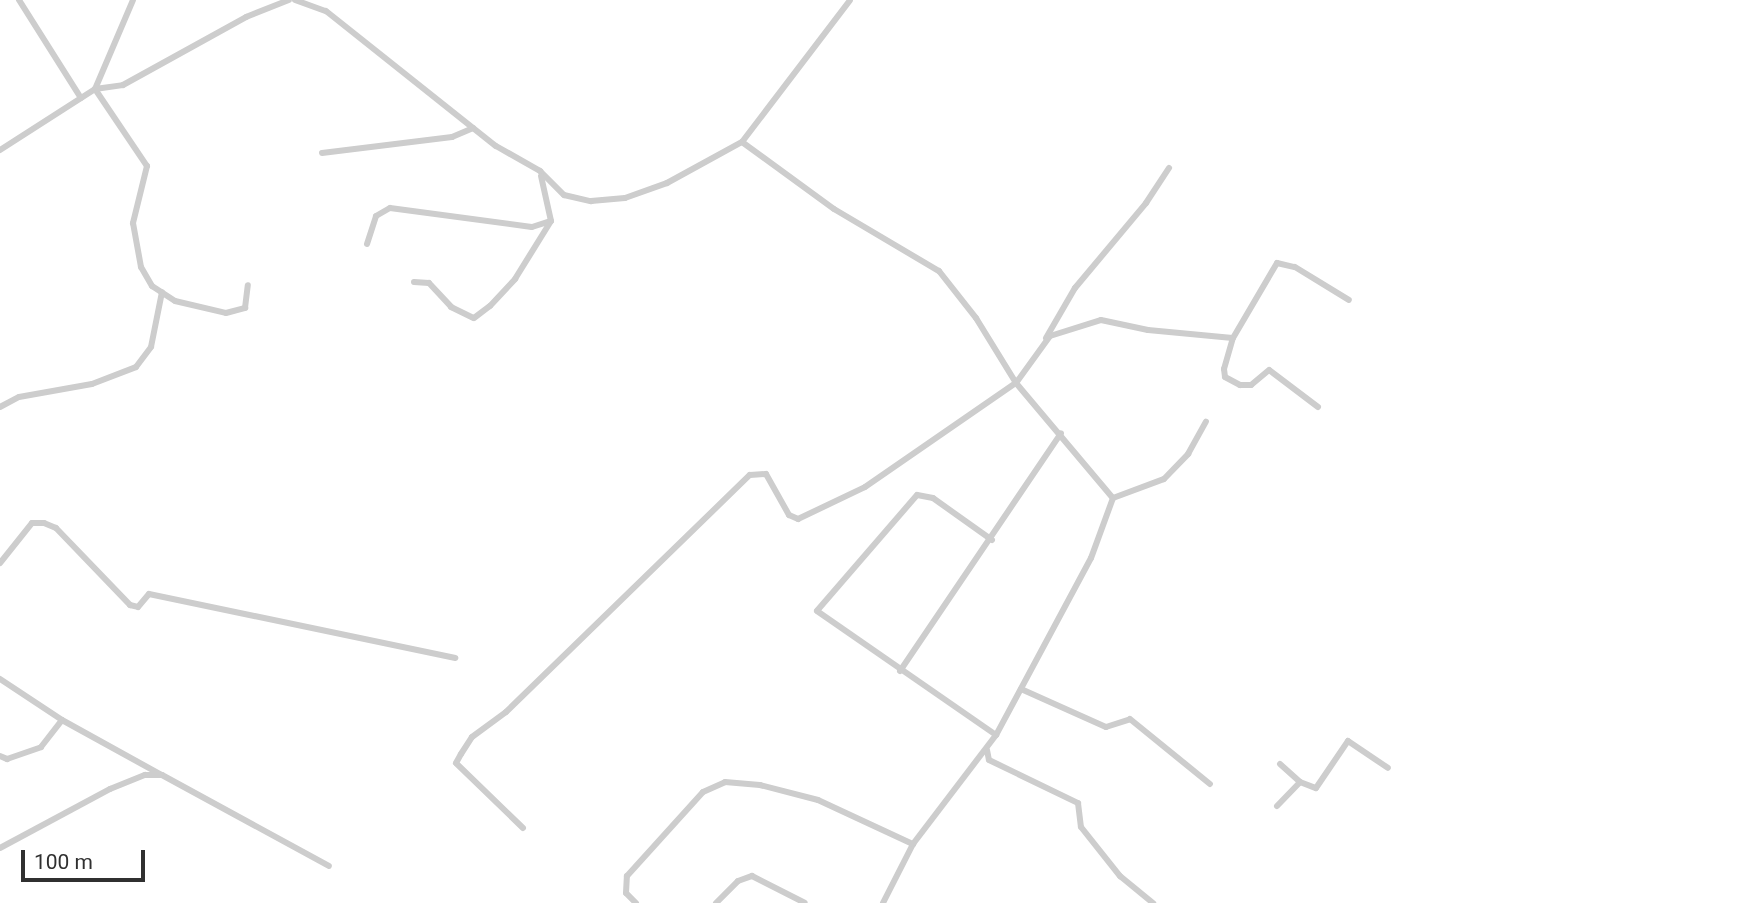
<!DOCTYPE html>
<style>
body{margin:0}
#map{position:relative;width:1754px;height:903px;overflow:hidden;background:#fff;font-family:Roboto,sans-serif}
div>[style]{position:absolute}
.street>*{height:6px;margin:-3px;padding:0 3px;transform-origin:3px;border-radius:3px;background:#cdcdcd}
span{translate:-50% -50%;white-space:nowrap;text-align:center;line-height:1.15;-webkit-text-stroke:7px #fff;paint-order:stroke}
.scale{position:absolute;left:21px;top:850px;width:124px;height:32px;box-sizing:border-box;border:4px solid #303030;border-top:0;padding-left:9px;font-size:21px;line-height:24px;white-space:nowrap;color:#303030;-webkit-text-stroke:5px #fff;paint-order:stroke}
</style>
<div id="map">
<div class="street">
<div style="left:19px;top:0;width:116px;rotate:57.7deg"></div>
<div style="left:133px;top:0;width:97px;rotate:113.1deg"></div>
<div style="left:95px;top:89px;width:93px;rotate:56deg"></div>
<div style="left:147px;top:166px;width:59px;rotate:103.8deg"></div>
<div style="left:133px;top:223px;width:45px;rotate:79.7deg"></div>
<div style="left:141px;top:267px;width:22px;rotate:60deg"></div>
<div style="left:152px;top:286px;width:27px;rotate:33deg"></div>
<div style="left:175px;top:301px;width:52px;rotate:13.2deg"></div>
<div style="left:226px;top:313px;width:20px;rotate:-15deg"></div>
<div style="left:245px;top:308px;width:23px;rotate:-83deg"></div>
<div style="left:295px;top:0;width:33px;rotate:20deg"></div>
<div style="left:326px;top:11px;width:217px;rotate:38.5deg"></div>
<div style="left:496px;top:146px;width:51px;rotate:29.6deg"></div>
<div style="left:540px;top:171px;width:34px;rotate:45deg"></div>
<div style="left:564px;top:195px;width:28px;rotate:13deg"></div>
<div style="left:591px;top:201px;width:34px;rotate:-5deg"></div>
<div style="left:625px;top:198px;width:45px;rotate:-19.7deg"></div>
<div style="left:667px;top:183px;width:85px;rotate:-28.7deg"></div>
<div style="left:742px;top:142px;width:178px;rotate:-52.7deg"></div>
<div style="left:742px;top:142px;width:114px;rotate:36.1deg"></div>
<div style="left:834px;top:209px;width:122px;rotate:30.6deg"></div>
<div style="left:939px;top:271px;width:60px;rotate:51.8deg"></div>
<div style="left:976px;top:318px;width:76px;rotate:58.4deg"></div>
<div style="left:1016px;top:383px;width:150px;rotate:49.9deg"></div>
<div style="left:1113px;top:498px;width:64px;rotate:110.1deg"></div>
<div style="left:1091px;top:558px;width:201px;rotate:118.2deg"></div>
<div style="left:996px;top:735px;width:137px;rotate:127.3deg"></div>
<div style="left:913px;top:844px;width:66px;rotate:117deg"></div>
<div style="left:0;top:150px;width:113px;rotate:-32.7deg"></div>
<div style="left:95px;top:89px;width:28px;rotate:-8deg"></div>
<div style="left:123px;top:85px;width:141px;rotate:-28.9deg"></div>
<div style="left:246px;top:17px;width:46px;rotate:-21.6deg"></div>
<div style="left:322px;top:153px;width:131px;rotate:-7deg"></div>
<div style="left:452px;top:137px;width:23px;rotate:-23deg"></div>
<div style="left:367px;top:244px;width:29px;rotate:-72deg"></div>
<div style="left:376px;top:216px;width:16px;rotate:-30deg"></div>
<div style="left:390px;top:208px;width:143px;rotate:7.6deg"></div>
<div style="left:532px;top:227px;width:20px;rotate:-18deg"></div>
<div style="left:414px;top:282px;width:15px;rotate:4deg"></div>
<div style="left:429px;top:283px;width:33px;rotate:47deg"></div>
<div style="left:451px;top:307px;width:25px;rotate:26deg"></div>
<div style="left:474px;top:318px;width:20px;rotate:-37deg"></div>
<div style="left:490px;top:306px;width:37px;rotate:-47deg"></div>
<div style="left:515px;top:279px;width:68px;rotate:-58.2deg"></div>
<div style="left:551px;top:221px;width:46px;rotate:-102.5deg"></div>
<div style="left:1046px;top:338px;width:58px;rotate:-59.9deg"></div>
<div style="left:1075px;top:288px;width:111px;rotate:-50.1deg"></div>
<div style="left:1146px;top:203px;width:42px;rotate:-56.7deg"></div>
<div style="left:0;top:407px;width:21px;rotate:-28deg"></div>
<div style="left:19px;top:397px;width:74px;rotate:-10.1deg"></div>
<div style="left:92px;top:384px;width:47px;rotate:-21.1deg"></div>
<div style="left:136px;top:367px;width:25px;rotate:-53deg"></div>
<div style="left:151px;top:347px;width:56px;rotate:-78.7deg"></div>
<div style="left:1318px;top:407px;width:61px;rotate:-142.9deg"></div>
<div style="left:1269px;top:370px;width:23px;rotate:140deg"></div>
<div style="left:1251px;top:385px;width:11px;rotate:180deg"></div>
<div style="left:1240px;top:385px;width:17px;rotate:-152deg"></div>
<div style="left:1225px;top:377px;width:8px;rotate:-97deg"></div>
<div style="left:1224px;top:369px;width:32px;rotate:-74deg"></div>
<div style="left:1233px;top:338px;width:87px;rotate:-59.6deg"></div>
<div style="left:1277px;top:263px;width:18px;rotate:13deg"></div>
<div style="left:1295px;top:267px;width:63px;rotate:31.4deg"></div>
<div style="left:1113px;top:498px;width:54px;rotate:-20.4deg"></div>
<div style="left:1164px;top:479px;width:35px;rotate:-46deg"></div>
<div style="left:1188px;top:454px;width:37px;rotate:-61deg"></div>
<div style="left:992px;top:540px;width:72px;rotate:-144.6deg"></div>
<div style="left:933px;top:498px;width:16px;rotate:-169deg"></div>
<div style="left:917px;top:495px;width:153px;rotate:130.8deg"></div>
<div style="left:817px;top:611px;width:218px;rotate:34.7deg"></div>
<div style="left:0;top:563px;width:51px;rotate:-51.3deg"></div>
<div style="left:32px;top:523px;width:12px"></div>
<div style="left:44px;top:523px;width:13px;rotate:23deg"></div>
<div style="left:56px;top:528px;width:107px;rotate:46.1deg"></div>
<div style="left:130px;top:605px;width:8px;rotate:14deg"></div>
<div style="left:138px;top:607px;width:17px;rotate:-50deg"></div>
<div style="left:149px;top:594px;width:313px;rotate:11.8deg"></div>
<div style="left:900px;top:671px;width:287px;rotate:-55.9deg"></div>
<div style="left:0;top:679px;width:74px;rotate:33.5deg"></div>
<div style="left:62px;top:720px;width:112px;rotate:28.9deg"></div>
<div style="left:1021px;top:689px;width:93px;rotate:24.1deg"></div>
<div style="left:1106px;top:727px;width:25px;rotate:-18deg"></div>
<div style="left:1130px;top:719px;width:103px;rotate:39.1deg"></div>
<div style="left:987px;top:750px;width:10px;rotate:79deg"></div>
<div style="left:989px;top:760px;width:99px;rotate:25.8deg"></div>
<div style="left:1078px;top:803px;width:24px;rotate:83deg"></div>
<div style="left:1081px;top:827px;width:63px;rotate:51.5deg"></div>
<div style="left:1120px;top:876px;width:43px;rotate:39.3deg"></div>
<div style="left:0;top:756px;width:8px;rotate:23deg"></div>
<div style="left:7px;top:759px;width:36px;rotate:-19deg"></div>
<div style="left:41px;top:747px;width:34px;rotate:-52deg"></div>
<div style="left:1280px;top:764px;width:27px;rotate:42deg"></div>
<div style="left:1300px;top:782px;width:17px;rotate:21deg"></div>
<div style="left:1316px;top:788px;width:57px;rotate:-55.8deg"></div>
<div style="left:1348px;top:741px;width:48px;rotate:34deg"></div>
<div style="left:1277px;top:806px;width:33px;rotate:-46deg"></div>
<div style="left:523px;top:828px;width:93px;rotate:-135.9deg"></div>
<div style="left:456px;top:763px;width:10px;rotate:-61deg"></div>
<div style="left:461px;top:754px;width:20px;rotate:-57deg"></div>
<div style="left:472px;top:737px;width:42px;rotate:-36.3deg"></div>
<div style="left:506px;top:712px;width:340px;rotate:-44.2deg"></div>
<div style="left:750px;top:475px;width:16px;rotate:-4deg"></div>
<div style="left:766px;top:474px;width:47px;rotate:60.7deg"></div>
<div style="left:789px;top:515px;width:10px;rotate:24deg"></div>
<div style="left:798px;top:519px;width:74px;rotate:-25.5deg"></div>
<div style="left:865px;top:487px;width:183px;rotate:-34.6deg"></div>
<div style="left:1016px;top:383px;width:58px;rotate:-54.1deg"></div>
<div style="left:1050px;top:336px;width:53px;rotate:-17.4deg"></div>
<div style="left:1101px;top:320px;width:48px;rotate:12deg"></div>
<div style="left:1148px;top:330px;width:85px;rotate:5.4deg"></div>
<div style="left:0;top:848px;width:125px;rotate:-28.2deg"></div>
<div style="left:110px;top:789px;width:38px;rotate:-22deg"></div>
<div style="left:145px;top:775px;width:17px"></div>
<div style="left:162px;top:775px;width:190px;rotate:28.6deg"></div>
<div style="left:636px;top:903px;width:14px;rotate:-135deg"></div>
<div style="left:626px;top:893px;width:17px;rotate:-87deg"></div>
<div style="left:627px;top:876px;width:113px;rotate:-47.9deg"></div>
<div style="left:703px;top:792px;width:24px;rotate:-24deg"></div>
<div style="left:725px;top:782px;width:35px;rotate:5deg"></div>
<div style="left:760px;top:785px;width:60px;rotate:14.5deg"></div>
<div style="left:818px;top:800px;width:105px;rotate:24.9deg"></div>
<div style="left:716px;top:903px;width:31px;rotate:-45deg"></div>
<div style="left:738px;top:881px;width:15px;rotate:-20deg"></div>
<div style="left:752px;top:876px;width:59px;rotate:27deg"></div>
</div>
<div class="scale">100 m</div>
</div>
